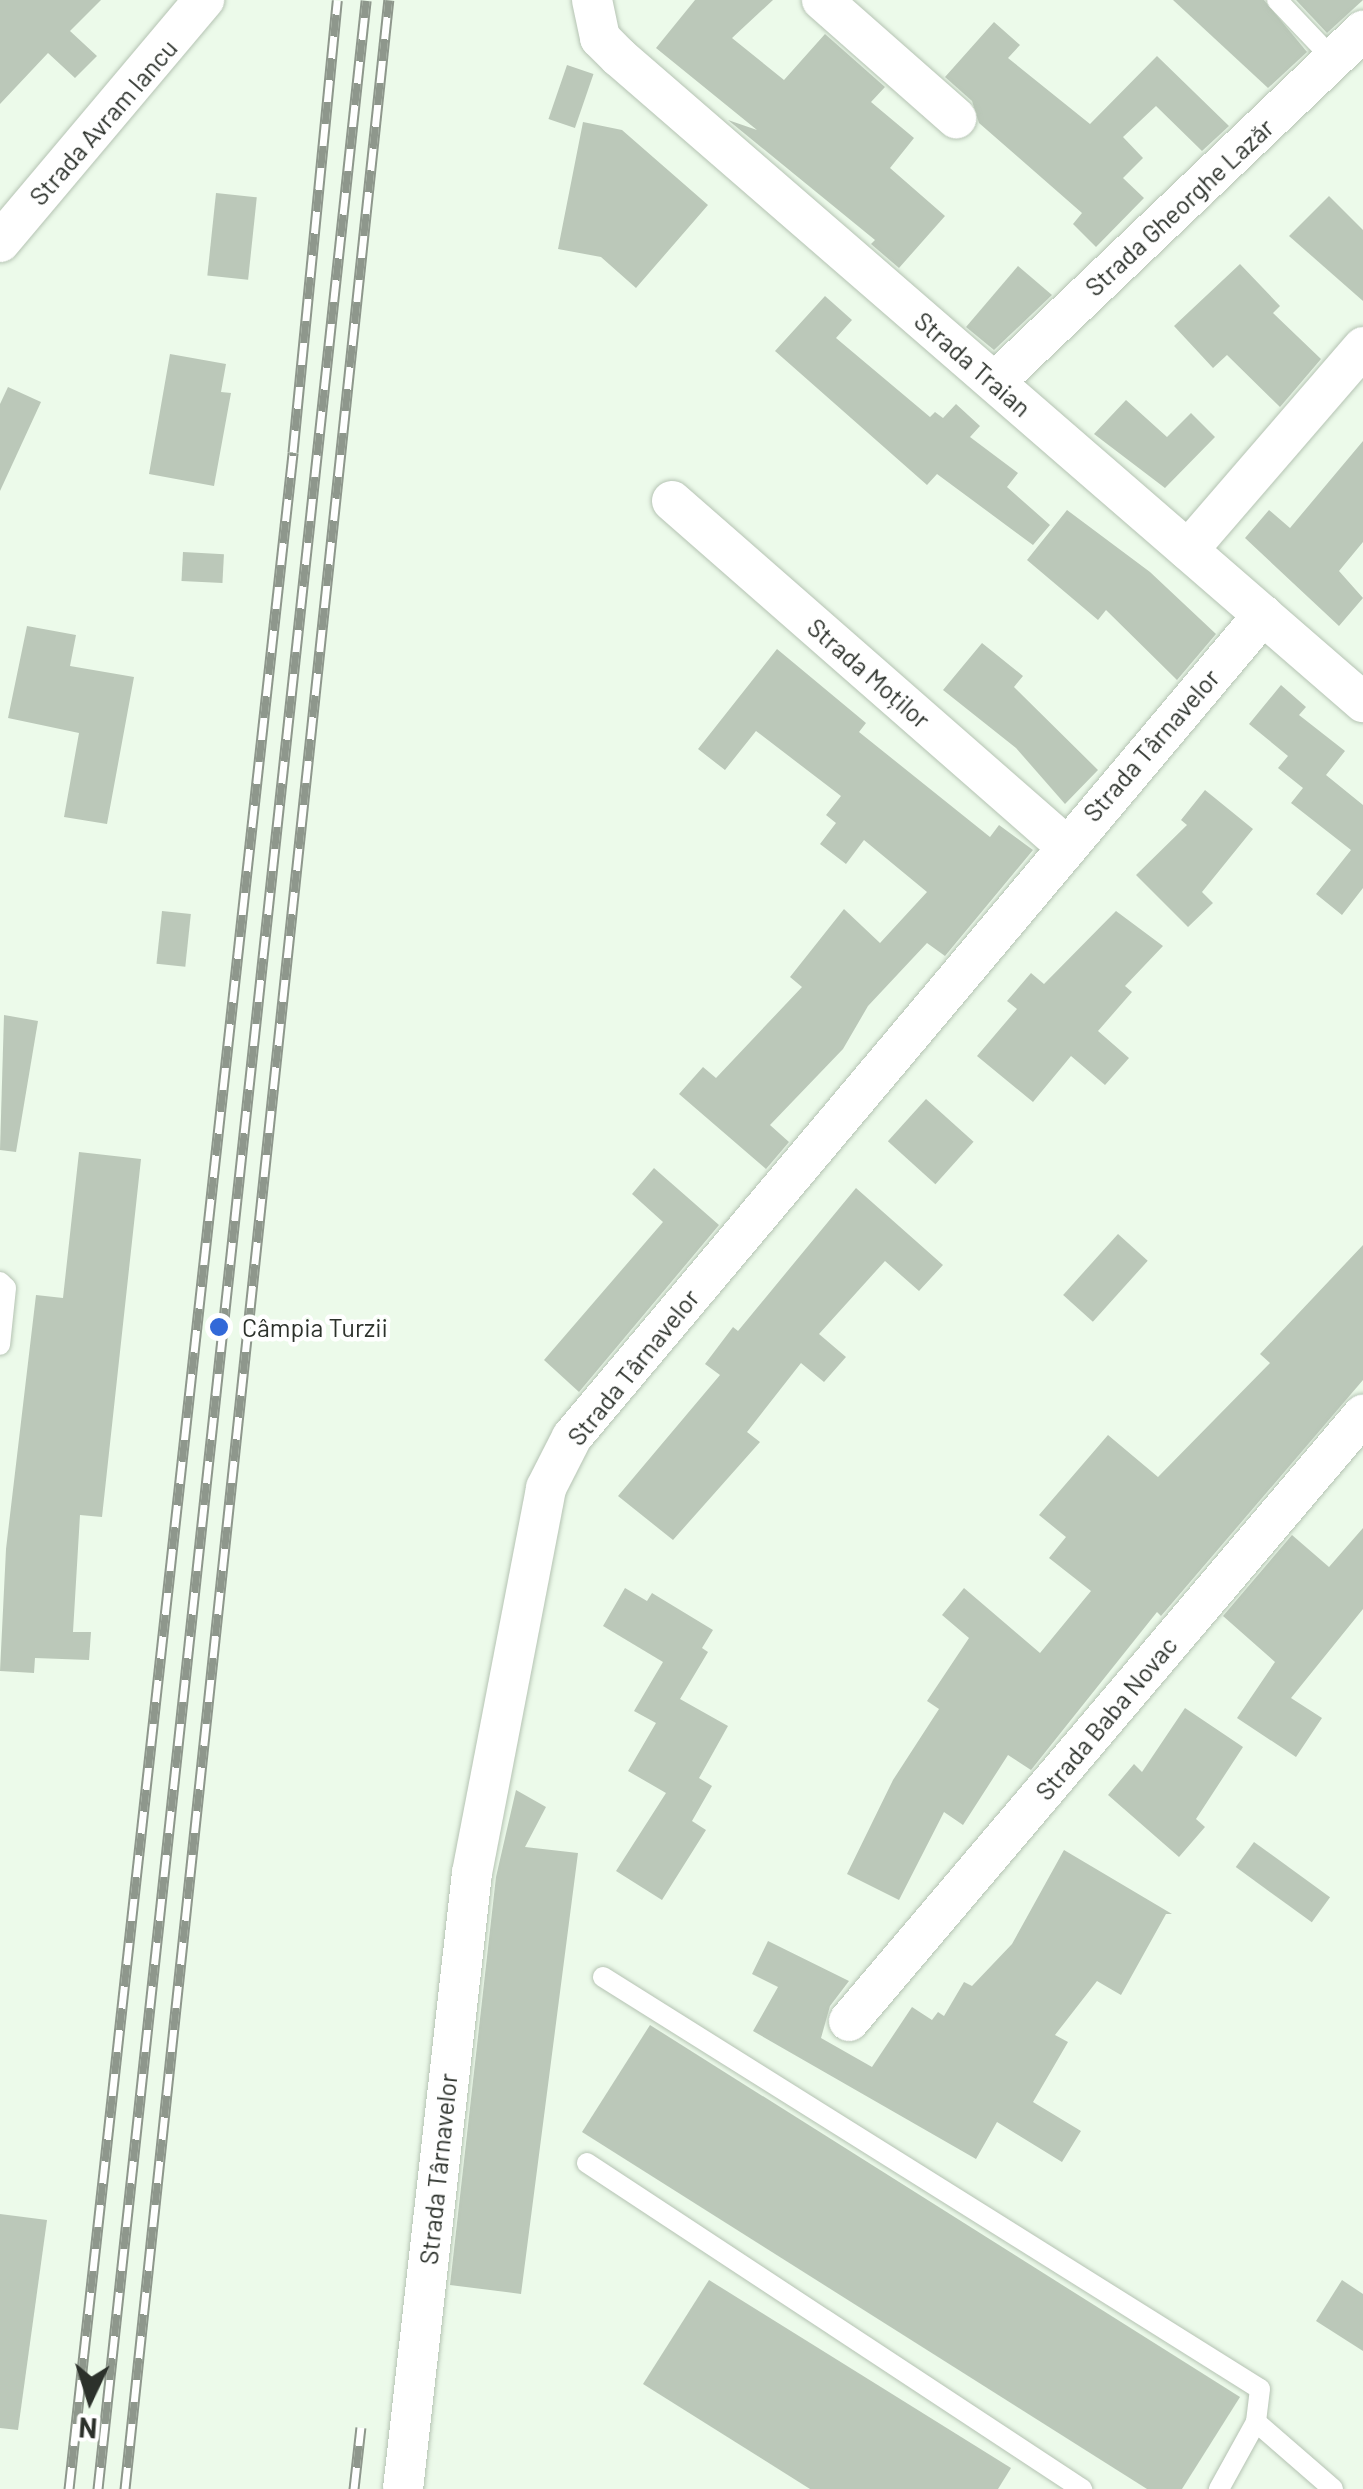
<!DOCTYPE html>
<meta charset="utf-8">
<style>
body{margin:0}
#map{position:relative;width:1363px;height:2489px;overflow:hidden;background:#ecfaea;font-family:Barlow,sans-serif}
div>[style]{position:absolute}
.building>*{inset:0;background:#bbc8b9;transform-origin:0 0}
.roads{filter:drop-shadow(0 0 2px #b5c3b3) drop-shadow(0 0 2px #b5c3b3)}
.service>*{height:20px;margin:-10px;padding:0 10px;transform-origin:10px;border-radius:10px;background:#fff}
.minor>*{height:40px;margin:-20px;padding:0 20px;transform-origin:20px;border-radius:20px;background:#fff}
.rail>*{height:11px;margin-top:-5.5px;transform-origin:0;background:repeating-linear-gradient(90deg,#fff 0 22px,#8e978c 0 44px);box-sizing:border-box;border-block:2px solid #8e978c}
.dots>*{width:28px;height:28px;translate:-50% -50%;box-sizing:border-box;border:5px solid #fff;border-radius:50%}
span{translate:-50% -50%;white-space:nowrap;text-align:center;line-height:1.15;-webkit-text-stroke:9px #fff;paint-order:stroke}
.street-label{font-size:25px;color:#2c312b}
.poi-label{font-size:25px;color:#2c312b}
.left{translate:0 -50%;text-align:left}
.north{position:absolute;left:40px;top:2349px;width:100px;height:100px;-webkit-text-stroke:8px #fff;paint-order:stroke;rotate:184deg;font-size:28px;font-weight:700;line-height:40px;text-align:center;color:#2c312b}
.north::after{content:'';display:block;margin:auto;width:35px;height:45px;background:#2c312b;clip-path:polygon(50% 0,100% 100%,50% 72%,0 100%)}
</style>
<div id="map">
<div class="building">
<div style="clip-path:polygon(0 0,101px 0,70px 31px,97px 56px,75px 78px,48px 53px,0 104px)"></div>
<div style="clip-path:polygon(695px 0,773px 0,732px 38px,784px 80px,825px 34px,885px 87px,871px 102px,914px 138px,890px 168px,945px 216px,899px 268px,871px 244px,875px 240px,728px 120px,757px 130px,656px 48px)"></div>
<div style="clip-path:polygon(1173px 0,1264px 0,1307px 52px,1268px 88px)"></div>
<div style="clip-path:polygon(1296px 0,1363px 0,1327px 33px)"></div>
<div style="clip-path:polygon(994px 22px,1020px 45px,1008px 58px,1090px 124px,1157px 56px,1229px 126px,1202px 151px,1156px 106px,1123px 137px,1143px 158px,1123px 178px,1144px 198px,1096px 247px,1073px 224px,1082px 213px,979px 123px,972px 101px,945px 77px)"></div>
<div style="left:567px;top:65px;width:28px;height:57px;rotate:19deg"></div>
<div style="clip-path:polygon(583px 122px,622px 130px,708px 205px,636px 288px,601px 257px,558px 249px)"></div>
<div style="left:216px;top:193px;width:41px;height:83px;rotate:6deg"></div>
<div style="clip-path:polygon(1329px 196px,1363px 230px,1363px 301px,1289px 236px)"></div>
<div style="clip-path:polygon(1240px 264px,1280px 306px,1273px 313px,1321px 359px,1280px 407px,1227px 355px,1213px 368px,1174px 326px)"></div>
<div style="clip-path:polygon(1018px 266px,1052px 295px,994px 350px,966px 327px)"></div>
<div style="clip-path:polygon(825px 296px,852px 320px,836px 338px,930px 417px,935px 412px,943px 418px,956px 404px,980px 426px,970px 437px,1018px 473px,1007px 487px,1050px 525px,1033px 545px,937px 474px,927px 485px,775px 351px)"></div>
<div style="clip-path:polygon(170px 354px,226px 364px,221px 392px,231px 393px,214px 486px,149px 474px)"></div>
<div style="clip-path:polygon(8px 387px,41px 402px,0 491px,0 404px)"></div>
<div style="clip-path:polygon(1126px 400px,1167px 437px,1191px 413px,1215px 437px,1165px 488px,1094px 434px)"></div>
<div style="clip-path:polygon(1363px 441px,1363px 542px,1339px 571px,1363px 598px,1339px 626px,1245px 538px,1269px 510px,1290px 528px)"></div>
<div style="clip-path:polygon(1067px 510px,1150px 572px,1216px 634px,1177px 680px,1106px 610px,1098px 620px,1027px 560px)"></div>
<div style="left:183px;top:552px;width:41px;height:29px;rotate:3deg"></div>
<div style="clip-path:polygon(27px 626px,76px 635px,70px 666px,134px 677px,107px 824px,64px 817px,79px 733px,8px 718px)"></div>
<div style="clip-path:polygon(982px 643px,1023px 676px,1014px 687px,1098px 770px,1065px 804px,1016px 748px,943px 690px)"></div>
<div style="clip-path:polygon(777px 649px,866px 723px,859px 732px,990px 837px,999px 825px,1033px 850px,945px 956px,927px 943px,868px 1006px,843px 1049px,770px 1125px,789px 1142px,766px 1169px,679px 1094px,703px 1067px,716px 1078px,802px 987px,790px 977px,844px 909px,880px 943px,927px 892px,864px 840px,846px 864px,820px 844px,836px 823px,826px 815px,841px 796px,756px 731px,725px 770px,698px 749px)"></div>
<div style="clip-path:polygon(1281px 685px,1306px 707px,1299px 715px,1345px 751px,1326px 775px,1363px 805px,1363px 888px,1342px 915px,1316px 894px,1351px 850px,1291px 803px,1303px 788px,1278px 768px,1288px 756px,1249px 724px)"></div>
<div style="clip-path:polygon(1205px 790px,1253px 829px,1202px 892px,1213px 903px,1188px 927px,1136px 875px,1187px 825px,1181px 820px)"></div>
<div style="left:162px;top:911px;width:29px;height:53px;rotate:6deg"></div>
<div style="clip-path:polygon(1116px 911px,1163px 946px,1125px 986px,1132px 992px,1098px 1031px,1129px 1058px,1105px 1085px,1071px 1056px,1033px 1102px,977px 1056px,1017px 1009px,1007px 1001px,1031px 973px,1044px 984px)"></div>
<div style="clip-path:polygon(4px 1015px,38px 1021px,16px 1152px,0 1150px)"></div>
<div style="left:926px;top:1099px;width:64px;height:57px;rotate:42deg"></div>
<div style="clip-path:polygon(79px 1152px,141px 1159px,102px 1517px,80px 1515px,73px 1632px,91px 1632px,89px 1660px,35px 1658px,34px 1673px,0 1671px,6px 1549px,36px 1295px,63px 1298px)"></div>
<div style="clip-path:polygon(654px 1168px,719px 1225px,579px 1392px,544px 1360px,663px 1222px,632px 1194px)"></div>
<div style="clip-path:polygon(856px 1188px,943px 1265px,919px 1291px,885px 1261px,819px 1334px,846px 1357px,824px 1382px,801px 1363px,747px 1432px,760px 1442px,673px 1540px,618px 1496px,720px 1375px,705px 1364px,733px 1327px,738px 1331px)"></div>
<div style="left:1118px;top:1234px;width:40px;height:82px;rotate:42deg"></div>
<div style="clip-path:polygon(1363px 1245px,1363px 1380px,1161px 1616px,1157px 1612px,1031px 1770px,1008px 1755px,963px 1825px,944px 1812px,899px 1900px,847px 1874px,893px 1780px,939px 1709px,927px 1701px,969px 1638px,942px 1615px,964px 1588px,1040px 1653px,1091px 1591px,1049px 1558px,1066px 1537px,1039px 1515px,1108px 1435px,1158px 1477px,1270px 1363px,1260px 1354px)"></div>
<div style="clip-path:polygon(1363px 1528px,1363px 1609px,1291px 1698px,1322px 1718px,1296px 1757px,1237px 1718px,1275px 1662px,1223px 1616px,1292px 1535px,1329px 1567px)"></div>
<div style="clip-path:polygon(625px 1588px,647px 1601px,652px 1593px,713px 1630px,702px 1648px,708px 1652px,680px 1699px,728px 1726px,699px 1778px,712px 1786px,692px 1821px,706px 1830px,662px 1900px,616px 1871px,666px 1793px,628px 1771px,656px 1723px,634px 1711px,663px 1662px,603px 1626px)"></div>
<div style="clip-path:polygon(1185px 1708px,1243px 1747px,1196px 1819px,1205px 1827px,1179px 1857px,1108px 1795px,1134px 1764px,1142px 1772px)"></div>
<div style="clip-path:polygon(516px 1790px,546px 1807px,525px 1847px,578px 1853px,521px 2294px,450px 2285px,496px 1877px)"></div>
<div style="left:1254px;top:1842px;width:94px;height:31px;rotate:36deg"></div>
<div style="clip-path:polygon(1064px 1850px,1172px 1914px,1166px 1914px,1121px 1995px,1097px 1981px,1055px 2035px,1068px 2042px,1033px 2102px,1081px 2131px,1062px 2162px,997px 2122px,976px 2159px,753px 2031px,778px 1987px,752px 1974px,768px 1941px,849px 1981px,830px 2006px,821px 2038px,872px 2067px,912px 2007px,932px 2020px,938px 2012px,944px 2016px,964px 1982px,972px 1986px,1012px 1944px)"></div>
<div style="clip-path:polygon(650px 2025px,1240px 2397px,1182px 2489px,1147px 2489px,582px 2132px)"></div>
<div style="clip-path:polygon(0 2214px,47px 2220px,18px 2430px,0 2428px)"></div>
<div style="clip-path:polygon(709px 2280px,1011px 2468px,998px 2489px,810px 2489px,643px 2384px)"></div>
<div style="clip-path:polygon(1342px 2280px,1363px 2294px,1363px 2351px,1316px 2321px)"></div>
</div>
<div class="roads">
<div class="service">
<div style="left:1277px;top:0;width:83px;rotate:46.5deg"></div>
<div style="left:0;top:1282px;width:8px;rotate:45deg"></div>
<div style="left:6px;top:1288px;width:57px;rotate:96deg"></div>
<div style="left:603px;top:1977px;width:775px;rotate:32.09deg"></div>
<div style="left:1260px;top:2389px;width:33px;rotate:97deg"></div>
<div style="left:1256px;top:2422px;width:77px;rotate:118.9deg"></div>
<div style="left:587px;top:2163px;width:593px;rotate:33.37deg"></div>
<div style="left:1256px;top:2422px;width:102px;rotate:41deg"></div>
</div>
<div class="minor">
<div style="left:592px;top:0;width:39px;rotate:78deg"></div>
<div style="left:600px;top:38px;width:27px;rotate:45deg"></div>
<div style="left:619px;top:57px;width:985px;rotate:40.92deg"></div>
<div style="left:822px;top:0;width:179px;rotate:41.4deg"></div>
<div style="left:0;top:242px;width:317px;rotate:-49.9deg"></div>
<div style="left:995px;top:382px;width:509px;rotate:-43.65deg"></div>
<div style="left:672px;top:501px;width:522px;rotate:41.2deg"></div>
<div style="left:1188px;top:550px;width:268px;rotate:-49.2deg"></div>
<div style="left:849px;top:2021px;width:795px;rotate:-49.7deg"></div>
<div style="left:403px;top:2489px;width:620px;rotate:-83.61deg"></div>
<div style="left:472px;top:1873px;width:392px;rotate:-79.1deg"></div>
<div style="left:546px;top:1488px;width:57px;rotate:-63deg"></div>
<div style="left:572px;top:1437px;width:1074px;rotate:-49.95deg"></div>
</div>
</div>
<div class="rail">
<div style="left:69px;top:2489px;width:2049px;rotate:-83.72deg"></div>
<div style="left:293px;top:452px;width:454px;rotate:-84.4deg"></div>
<div style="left:98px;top:2489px;width:2503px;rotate:-83.85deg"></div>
<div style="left:125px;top:2489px;width:2503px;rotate:-83.95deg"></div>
<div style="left:354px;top:2489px;width:62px;rotate:-83.6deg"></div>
</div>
<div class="dots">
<div style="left:219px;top:1327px;background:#3269d8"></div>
</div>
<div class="street-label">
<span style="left:103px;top:122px;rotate:-49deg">Strada Avram Iancu</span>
<span style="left:1179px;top:207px;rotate:-43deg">Strada Gheorghe Lazăr</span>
<span style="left:973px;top:364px;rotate:41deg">Strada Traian</span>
<span style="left:869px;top:673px;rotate:41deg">Strada Moților</span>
<span style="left:1151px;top:745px;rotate:-49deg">Strada Târnavelor</span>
<span style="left:633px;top:1367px;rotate:-51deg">Strada Târnavelor</span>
<span style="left:1106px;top:1718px;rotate:-50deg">Strada Baba Novac</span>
<span style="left:438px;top:2169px;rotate:-84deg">Strada Târnavelor</span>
</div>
<div class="poi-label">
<span class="left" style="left:242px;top:1327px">Câmpia Turzii</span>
</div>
<div class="north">N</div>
</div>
